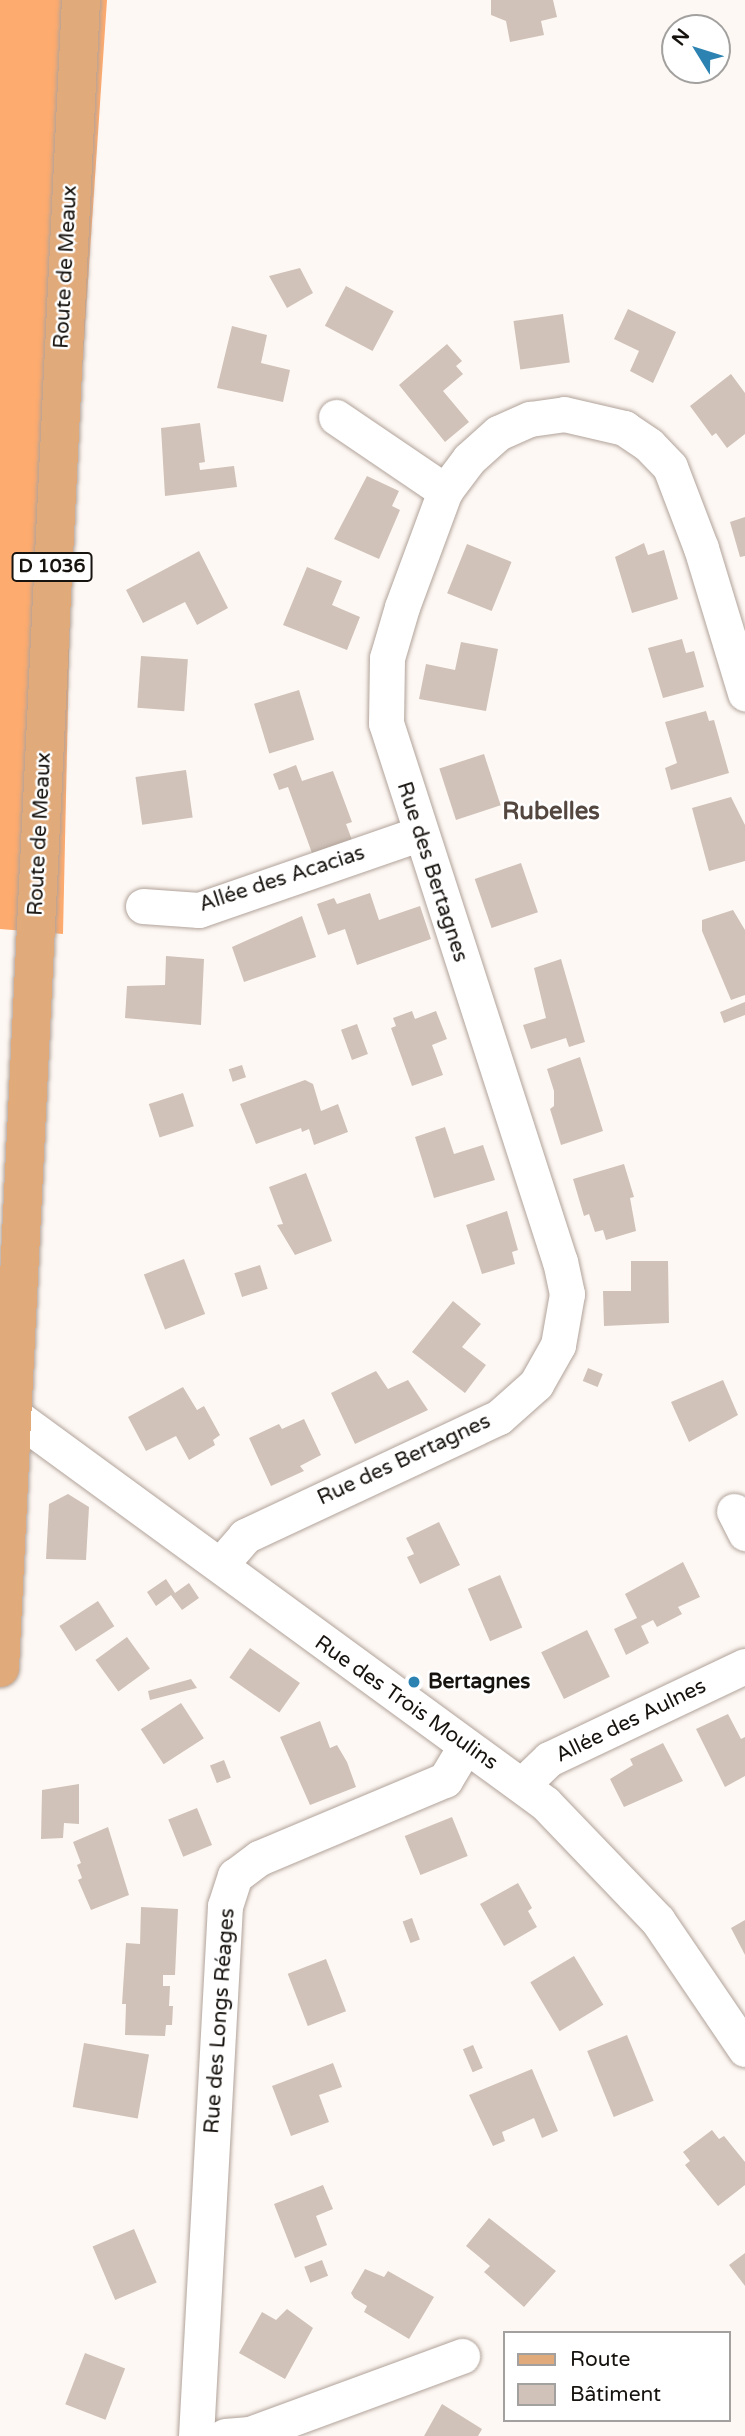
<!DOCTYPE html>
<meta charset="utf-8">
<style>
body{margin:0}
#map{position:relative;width:745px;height:2436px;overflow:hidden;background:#fef8f4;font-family:"Varela Round",sans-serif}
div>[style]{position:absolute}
.forest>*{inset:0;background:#fdab6e}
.building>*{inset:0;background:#d0c2b8;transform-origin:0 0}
.roads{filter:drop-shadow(0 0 2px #b1a39a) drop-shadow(0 0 2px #b1a39a)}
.minor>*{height:35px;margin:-17.5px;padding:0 17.5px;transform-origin:17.5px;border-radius:17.5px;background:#fff}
.major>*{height:38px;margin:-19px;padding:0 19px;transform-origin:19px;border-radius:19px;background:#e0aa7a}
.dots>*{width:19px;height:19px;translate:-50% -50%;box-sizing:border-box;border:4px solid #fff;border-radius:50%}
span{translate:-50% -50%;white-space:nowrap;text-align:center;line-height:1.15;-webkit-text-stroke:5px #fff;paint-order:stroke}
.shield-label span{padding:2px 5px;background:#fff;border:2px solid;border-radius:5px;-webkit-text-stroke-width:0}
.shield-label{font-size:19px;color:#17130f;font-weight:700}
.street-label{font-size:21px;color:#17130f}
.poi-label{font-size:21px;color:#17130f;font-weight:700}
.left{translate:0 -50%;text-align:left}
.quarter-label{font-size:24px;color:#53473f;font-weight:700}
.legend{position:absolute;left:503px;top:2331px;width:228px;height:91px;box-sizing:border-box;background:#fff;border:2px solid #a2a19f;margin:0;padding:9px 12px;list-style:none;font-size:21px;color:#17130f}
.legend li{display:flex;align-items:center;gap:14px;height:35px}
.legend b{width:35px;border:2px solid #a2a19f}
.north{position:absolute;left:661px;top:14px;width:70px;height:70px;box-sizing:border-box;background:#fff;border:2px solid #a2a19f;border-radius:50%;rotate:308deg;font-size:19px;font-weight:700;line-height:28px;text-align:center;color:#17130f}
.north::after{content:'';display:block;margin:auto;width:24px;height:32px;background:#2c83b2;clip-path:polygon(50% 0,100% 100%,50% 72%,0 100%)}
</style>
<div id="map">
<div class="forest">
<div style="clip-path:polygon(0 0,107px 0,72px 518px,63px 934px,0 929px)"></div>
</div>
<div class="building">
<div style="clip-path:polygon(491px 0,553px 0,557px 17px,541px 21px,544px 35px,510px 42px,506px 21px,491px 15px)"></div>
<div style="clip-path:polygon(300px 268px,313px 293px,287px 308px,269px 276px)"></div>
<div style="left:346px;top:286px;width:54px;height:45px;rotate:28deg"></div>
<div style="clip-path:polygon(628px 309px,676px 332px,653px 383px,630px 371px,639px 351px,614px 339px)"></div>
<div style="left:563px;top:314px;width:49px;height:50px;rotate:82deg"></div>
<div style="clip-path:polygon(232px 326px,267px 335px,261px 363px,290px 370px,283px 402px,217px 388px)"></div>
<div style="clip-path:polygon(447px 344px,462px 361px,456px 366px,463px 374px,443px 391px,469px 422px,445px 442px,399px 385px)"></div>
<div style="clip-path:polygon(731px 374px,745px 393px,745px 434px,727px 448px,716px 433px,712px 436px,690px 406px)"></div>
<div style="clip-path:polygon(200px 423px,205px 462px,199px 463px,200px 470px,234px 466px,237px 487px,165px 496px,161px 428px)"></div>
<div style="clip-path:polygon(367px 476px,399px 491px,392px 506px,400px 510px,379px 559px,334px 539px)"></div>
<div style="clip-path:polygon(745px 517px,745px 556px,740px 557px,730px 522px)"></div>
<div style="clip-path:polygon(644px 543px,648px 555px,664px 550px,678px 599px,632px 613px,615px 557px)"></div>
<div style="left:467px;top:544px;width:48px;height:53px;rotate:22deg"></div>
<div style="clip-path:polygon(199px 551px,228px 608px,197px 625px,185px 602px,143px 623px,126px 590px)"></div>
<div style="clip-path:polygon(307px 567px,342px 581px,332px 605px,360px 617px,347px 650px,283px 625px)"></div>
<div style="clip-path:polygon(682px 639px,686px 653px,694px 651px,704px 687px,663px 698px,648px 648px)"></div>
<div style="clip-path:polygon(461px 642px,498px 649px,486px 711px,419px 699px,426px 664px,455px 670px)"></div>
<div style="left:141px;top:656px;width:47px;height:52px;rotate:4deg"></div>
<div style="left:299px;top:690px;width:52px;height:47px;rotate:73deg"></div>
<div style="clip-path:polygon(706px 711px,709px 721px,714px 720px,729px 773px,671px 790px,665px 768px,677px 763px,665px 722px)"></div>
<div style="left:484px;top:754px;width:54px;height:47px;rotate:72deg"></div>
<div style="clip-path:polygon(296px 765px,302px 781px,333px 771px,352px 822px,346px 824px,352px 840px,312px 853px,288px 787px,279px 790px,273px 774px)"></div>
<div style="left:186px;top:770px;width:48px;height:51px;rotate:82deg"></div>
<div style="clip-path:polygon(731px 797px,745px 825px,745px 861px,709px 871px,692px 808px)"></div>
<div style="left:521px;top:863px;width:52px;height:49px;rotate:71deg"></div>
<div style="clip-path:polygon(370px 893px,379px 920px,420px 906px,431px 939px,357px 965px,345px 929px,328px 935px,317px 904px,334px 898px,337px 904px)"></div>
<div style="clip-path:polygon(733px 910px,745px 930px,745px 995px,731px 1000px,702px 931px,702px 920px)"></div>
<div style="clip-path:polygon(302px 916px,316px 957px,244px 982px,232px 947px)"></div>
<div style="clip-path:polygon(166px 956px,204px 959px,201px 1025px,125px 1018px,127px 986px,165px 985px)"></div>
<div style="clip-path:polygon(561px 959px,585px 1042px,569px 1047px,566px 1038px,531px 1049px,523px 1025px,546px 1018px,534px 968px)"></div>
<div style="clip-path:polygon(745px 1002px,745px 1015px,724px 1023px,720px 1012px)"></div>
<div style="clip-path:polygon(412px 1011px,415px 1019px,436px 1011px,447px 1039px,432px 1045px,443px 1075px,412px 1086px,391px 1028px,396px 1026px,393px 1018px)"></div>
<div style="left:357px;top:1024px;width:32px;height:17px;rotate:70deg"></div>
<div style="clip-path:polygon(580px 1057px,603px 1131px,561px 1145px,550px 1109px,554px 1106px,554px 1091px,547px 1069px)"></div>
<div style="left:242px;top:1065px;width:13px;height:14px;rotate:72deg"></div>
<div style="clip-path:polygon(305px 1080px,313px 1084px,321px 1111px,338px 1104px,348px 1132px,314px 1145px,309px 1129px,302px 1132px,301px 1128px,256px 1144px,240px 1104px)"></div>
<div style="left:183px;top:1093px;width:35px;height:36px;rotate:72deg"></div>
<div style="clip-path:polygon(445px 1127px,454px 1154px,483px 1145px,495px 1180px,434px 1198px,415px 1137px)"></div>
<div style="clip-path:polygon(624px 1164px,634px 1197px,630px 1198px,636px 1231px,606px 1240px,603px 1230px,595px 1232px,589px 1214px,584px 1216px,573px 1179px)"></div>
<div style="clip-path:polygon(306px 1173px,332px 1241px,295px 1255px,277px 1225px,283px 1224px,269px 1187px)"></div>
<div style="clip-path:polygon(507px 1211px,518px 1250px,512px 1252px,515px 1264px,482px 1274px,466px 1225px)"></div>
<div style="left:184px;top:1259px;width:59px;height:43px;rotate:69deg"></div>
<div style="clip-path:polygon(631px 1261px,668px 1261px,669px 1323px,604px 1326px,603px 1291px,631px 1291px)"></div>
<div style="left:260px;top:1265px;width:25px;height:27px;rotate:72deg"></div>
<div style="clip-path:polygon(453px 1301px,481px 1324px,462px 1347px,486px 1365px,465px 1393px,412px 1352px)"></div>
<div style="left:588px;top:1368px;width:16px;height:14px;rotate:22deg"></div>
<div style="clip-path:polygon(376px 1371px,388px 1389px,408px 1380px,428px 1410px,355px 1444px,331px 1393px)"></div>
<div style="clip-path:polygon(723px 1380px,738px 1415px,689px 1442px,671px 1402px)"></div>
<div style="clip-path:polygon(183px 1387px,197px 1410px,204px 1406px,220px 1435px,213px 1440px,215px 1445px,189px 1460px,176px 1436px,146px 1451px,128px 1417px)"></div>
<div style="clip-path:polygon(304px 1419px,321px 1455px,300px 1466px,304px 1471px,271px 1486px,249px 1438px,279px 1424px,282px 1429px)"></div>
<div style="clip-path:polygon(68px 1494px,89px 1507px,86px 1560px,46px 1559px,49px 1504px)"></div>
<div style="clip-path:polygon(439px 1522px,460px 1565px,420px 1584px,407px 1557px,414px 1554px,406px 1538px)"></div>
<div style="clip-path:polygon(683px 1562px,700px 1597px,678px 1607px,682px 1614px,657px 1627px,653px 1620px,641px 1626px,649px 1643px,626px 1655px,614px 1629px,637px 1618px,625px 1594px)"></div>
<div style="left:500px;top:1575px;width:57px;height:35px;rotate:67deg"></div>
<div style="clip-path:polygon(166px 1579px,175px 1593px,189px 1583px,199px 1598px,182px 1610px,171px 1595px,156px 1606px,147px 1592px)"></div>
<div style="left:98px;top:1601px;width:30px;height:46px;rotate:57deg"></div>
<div style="left:587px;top:1630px;width:52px;height:51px;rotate:64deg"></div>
<div style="left:127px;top:1637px;width:39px;height:39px;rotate:54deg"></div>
<div style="left:250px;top:1648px;width:61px;height:36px;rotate:35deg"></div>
<div style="clip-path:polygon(191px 1679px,197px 1688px,150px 1700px,148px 1691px)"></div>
<div style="left:181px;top:1703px;width:42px;height:48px;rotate:57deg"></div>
<div style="clip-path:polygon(728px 1714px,741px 1739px,745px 1737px,745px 1776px,725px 1787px,696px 1729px)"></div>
<div style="clip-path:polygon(320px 1721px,330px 1748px,337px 1745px,347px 1762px,356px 1787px,310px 1805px,280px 1737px)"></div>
<div style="clip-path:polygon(663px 1743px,683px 1781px,624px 1807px,610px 1779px,633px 1765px,630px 1759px)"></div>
<div style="left:224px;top:1760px;width:19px;height:15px;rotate:69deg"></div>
<div style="clip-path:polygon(79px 1784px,79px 1824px,64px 1823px,63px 1838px,41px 1839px,42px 1790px)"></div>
<div style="left:197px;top:1808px;width:40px;height:31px;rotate:68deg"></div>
<div style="left:452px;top:1817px;width:42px;height:51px;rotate:68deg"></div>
<div style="clip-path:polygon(108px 1827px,129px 1895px,91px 1910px,78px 1880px,82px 1878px,77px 1865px,81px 1863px,73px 1842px)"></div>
<div style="clip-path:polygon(518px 1883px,532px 1908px,528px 1911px,537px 1927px,504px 1946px,480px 1904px)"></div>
<div style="clip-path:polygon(141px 1907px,178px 1909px,175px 1975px,163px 1975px,163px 1986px,170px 1986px,169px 2006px,173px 2006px,172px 2025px,166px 2025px,165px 2036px,125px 2035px,126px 2004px,122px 2004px,126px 1943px,140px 1944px)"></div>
<div style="left:412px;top:1918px;width:23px;height:10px;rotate:70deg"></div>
<div style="clip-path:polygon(745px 1920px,745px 1955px,731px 1928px)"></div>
<div style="left:574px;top:1956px;width:57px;height:51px;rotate:59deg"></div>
<div style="left:326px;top:1959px;width:56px;height:41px;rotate:69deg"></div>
<div style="left:627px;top:2035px;width:71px;height:43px;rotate:68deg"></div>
<div style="left:84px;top:2043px;width:66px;height:65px;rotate:10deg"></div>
<div style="left:473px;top:2045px;width:25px;height:11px;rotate:67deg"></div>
<div style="clip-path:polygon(333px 2063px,342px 2087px,319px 2095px,329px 2122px,291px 2136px,272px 2086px)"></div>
<div style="clip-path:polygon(532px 2069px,558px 2131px,542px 2138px,534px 2118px,502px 2132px,505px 2141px,493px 2146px,469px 2095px)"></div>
<div style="clip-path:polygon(712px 2130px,719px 2139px,724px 2136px,745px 2162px,745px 2185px,718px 2206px,685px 2165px,690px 2161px,683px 2152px)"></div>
<div style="clip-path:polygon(323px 2185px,333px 2209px,316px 2216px,327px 2245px,295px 2258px,274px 2204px)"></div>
<div style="clip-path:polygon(489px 2218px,556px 2271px,524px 2307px,484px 2272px,490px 2266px,466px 2246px)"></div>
<div style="left:134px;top:2229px;width:58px;height:45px;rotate:67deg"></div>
<div style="clip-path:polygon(745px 2253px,745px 2286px,729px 2265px)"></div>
<div style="left:322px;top:2260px;width:17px;height:19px;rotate:69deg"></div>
<div style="clip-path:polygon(365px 2269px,384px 2277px,388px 2271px,434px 2297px,409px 2339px,364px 2312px,367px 2306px,354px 2298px,351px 2293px)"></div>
<div style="clip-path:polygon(287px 2309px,313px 2328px,285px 2379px,239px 2353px,262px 2312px,276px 2320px)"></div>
<div style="left:85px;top:2353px;width:43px;height:55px;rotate:21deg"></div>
<div style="clip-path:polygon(442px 2404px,482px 2429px,478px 2436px,424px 2436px)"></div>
</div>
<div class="roads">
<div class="minor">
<div style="left:336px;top:417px;width:132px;rotate:34.2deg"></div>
<div style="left:143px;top:906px;width:56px;rotate:4.1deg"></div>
<div style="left:199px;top:910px;width:233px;rotate:-19.1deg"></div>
<div style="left:0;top:1405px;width:675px;rotate:36.14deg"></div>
<div style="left:545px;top:1803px;width:163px;rotate:46.2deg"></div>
<div style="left:658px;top:1921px;width:155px;rotate:55.8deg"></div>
<div style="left:734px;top:1511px;width:25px;rotate:63deg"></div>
<div style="left:221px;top:1564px;width:37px;rotate:-49deg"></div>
<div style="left:245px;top:1536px;width:280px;rotate:-25.1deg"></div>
<div style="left:499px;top:1417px;width:50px;rotate:-41.7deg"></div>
<div style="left:536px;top:1384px;width:45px;rotate:-60.6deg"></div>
<div style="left:558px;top:1345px;width:52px;rotate:-80deg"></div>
<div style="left:567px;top:1294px;width:33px;rotate:-102deg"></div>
<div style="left:560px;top:1262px;width:566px;rotate:-107.89deg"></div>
<div style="left:386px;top:723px;width:65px;rotate:-89.1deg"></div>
<div style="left:387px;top:658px;width:53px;rotate:-73.6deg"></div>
<div style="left:402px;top:607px;width:124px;rotate:-69.7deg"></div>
<div style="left:445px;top:491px;width:40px;rotate:-53deg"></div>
<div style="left:469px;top:459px;width:39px;rotate:-42deg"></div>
<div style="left:498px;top:433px;width:35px;rotate:-24deg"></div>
<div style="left:530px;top:419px;width:34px;rotate:-8deg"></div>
<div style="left:564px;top:414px;width:62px;rotate:13.1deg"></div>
<div style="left:624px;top:428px;width:30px;rotate:34deg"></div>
<div style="left:649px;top:445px;width:30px;rotate:46deg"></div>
<div style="left:670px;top:467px;width:87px;rotate:69.1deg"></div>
<div style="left:701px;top:548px;width:152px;rotate:73.1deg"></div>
<div style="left:523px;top:1784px;width:36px;rotate:-44deg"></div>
<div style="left:549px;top:1759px;width:217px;rotate:-25.4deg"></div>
<div style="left:196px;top:2436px;width:531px;rotate:-86.87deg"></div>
<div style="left:225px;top:1906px;width:32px;rotate:-72deg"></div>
<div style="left:235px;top:1876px;width:30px;rotate:-37deg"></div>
<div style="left:259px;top:1858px;width:202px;rotate:-22.8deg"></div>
<div style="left:445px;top:1780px;width:39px;rotate:-59deg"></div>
<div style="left:225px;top:2436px;width:25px;rotate:-5deg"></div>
<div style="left:250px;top:2434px;width:226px;rotate:-20.2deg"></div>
</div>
<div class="major">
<div style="left:0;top:1668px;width:1670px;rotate:-87.22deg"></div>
</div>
</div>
<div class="dots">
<div style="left:414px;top:1682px;background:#2c83b2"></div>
</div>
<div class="shield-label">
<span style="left:52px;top:567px">D 1036</span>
</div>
<div class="street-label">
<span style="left:66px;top:267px;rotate:-87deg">Route de Meaux</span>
<span style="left:40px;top:834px;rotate:-87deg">Route de Meaux</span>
<span style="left:432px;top:872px;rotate:72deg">Rue des Bertagnes</span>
<span style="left:282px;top:879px;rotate:-18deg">Allée des Acacias</span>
<span style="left:404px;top:1460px;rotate:-25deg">Rue des Bertagnes</span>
<span style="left:406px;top:1703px;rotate:35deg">Rue des Trois Moulins</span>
<span style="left:631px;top:1721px;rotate:-26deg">Allée des Aulnes</span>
<span style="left:220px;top:2021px;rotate:-86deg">Rue des Longs Réages</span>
</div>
<div class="poi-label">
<span class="left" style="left:428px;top:1682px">Bertagnes</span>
</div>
<div class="quarter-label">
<span style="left:551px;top:812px">Rubelles</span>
</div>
<ul class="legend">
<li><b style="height:9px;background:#e0aa7a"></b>Route</li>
<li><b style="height:19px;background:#d0c2b8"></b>Bâtiment</li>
</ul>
<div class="north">N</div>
</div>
